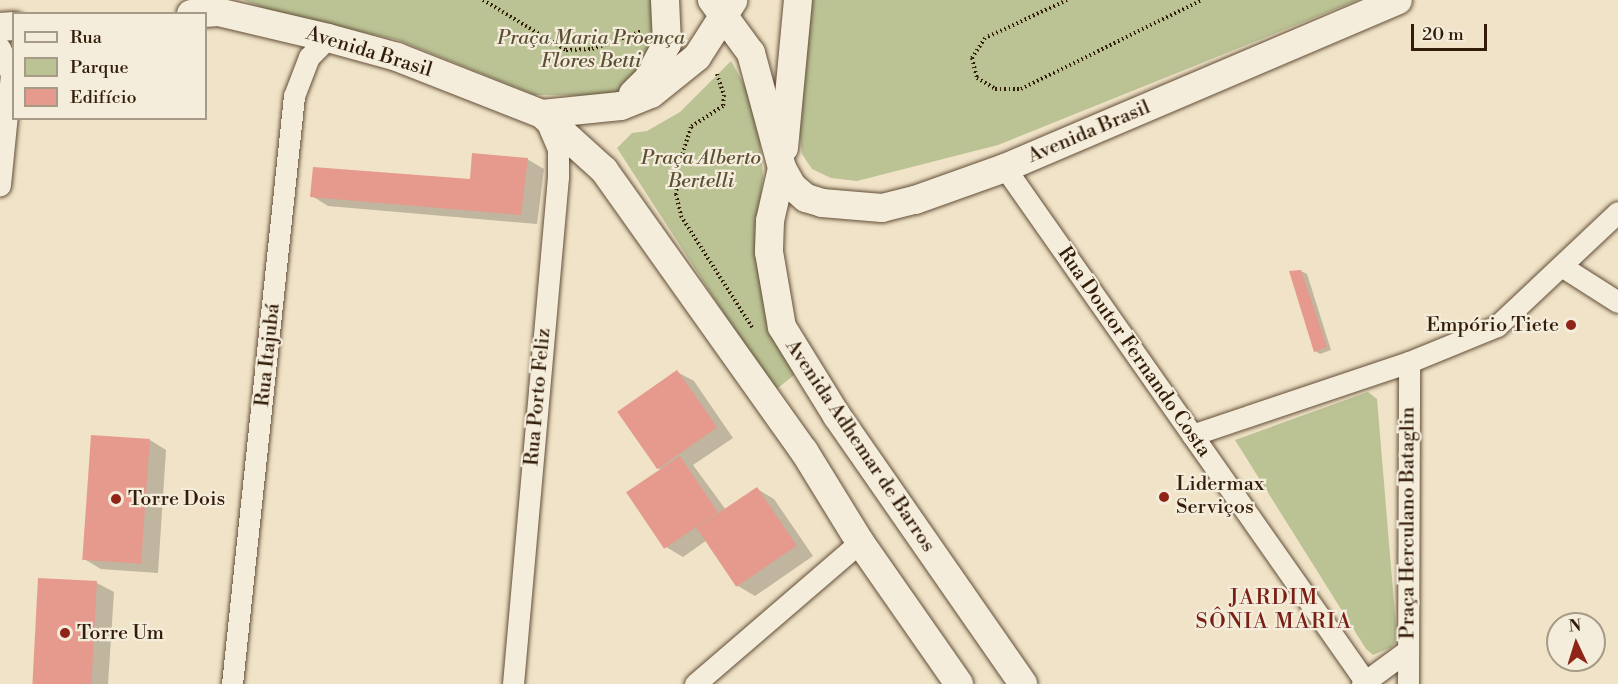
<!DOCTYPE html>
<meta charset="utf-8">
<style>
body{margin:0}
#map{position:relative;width:1618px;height:684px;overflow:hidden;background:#f0e3c7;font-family:"Libre Bodoni",serif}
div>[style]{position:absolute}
.green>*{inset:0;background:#bbc395}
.shadow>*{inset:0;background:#0003}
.building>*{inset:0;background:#e6998d;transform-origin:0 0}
.path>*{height:4px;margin-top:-2px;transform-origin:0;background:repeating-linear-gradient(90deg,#331d09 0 1.5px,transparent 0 4.5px)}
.roads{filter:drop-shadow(0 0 2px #624e38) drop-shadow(0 0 2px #624e38)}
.minor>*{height:21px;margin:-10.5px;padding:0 10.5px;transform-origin:10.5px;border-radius:10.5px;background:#f5eddb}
.secondary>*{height:28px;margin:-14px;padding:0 14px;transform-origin:14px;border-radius:14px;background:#f5eddb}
.dots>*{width:16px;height:16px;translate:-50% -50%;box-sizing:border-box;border:3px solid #f5eddb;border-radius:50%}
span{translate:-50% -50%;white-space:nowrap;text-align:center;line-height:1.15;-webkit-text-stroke:4.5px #f5eddb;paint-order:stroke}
.park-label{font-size:20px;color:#5c4f33;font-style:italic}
.street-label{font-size:20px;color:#331d09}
.poi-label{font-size:20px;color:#331d09}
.right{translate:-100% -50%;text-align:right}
.left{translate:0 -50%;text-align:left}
.neighbourhood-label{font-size:21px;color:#7a1f14;letter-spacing:1.5px}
.legend{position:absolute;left:12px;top:12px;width:195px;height:108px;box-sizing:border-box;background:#f5eddb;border:2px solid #a79a87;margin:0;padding:8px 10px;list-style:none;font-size:18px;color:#331d09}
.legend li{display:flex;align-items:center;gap:12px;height:30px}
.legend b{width:30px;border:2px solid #a79a87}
.north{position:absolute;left:1546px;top:612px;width:60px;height:60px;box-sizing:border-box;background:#f5eddb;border:2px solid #a79a87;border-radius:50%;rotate:356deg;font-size:16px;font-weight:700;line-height:24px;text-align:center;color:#331d09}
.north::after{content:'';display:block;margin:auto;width:21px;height:27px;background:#8f2418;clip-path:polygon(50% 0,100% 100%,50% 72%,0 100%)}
.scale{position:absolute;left:1411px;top:24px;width:76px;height:27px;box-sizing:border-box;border:3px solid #331d09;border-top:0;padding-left:8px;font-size:18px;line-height:21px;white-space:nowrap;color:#331d09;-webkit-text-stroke:4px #f5eddb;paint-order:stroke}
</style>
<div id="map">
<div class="green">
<div style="clip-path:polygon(243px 0,655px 0,659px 46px,619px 96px,535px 95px,398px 40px,276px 13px)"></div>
<div style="clip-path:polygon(808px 0,1358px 0,998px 145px,857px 181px,831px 178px,812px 169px,802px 154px,799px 128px)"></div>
<div style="clip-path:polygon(731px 61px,747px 90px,759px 133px,763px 176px,756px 247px,767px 320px,775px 343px,798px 372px,774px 391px,617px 148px,632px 133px,647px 131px,680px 112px)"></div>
<div style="clip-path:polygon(1368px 392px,1377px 399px,1397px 639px,1392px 647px,1373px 655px,1366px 649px,1235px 440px)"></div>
</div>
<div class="shadow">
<div style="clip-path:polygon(527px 159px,544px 169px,537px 224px,328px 206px,312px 196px,472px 181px)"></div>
<div style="clip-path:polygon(1301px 271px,1307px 274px,1331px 350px,1320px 354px,1315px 351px)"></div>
<div style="clip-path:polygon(677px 372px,694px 381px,733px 438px,693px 465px,726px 510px,757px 489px,774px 499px,813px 556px,755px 596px,738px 586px,707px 540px,683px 557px,666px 547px,662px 470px,658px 468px)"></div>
<div style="clip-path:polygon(150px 440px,166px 450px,158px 573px,101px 569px,84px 559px)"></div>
<div style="clip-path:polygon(39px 580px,97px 583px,114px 592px,108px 684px,34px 684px)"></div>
</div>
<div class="building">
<div style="clip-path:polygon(472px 153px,528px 158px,521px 215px,310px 197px,313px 167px,470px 179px)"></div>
<div style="clip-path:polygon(1301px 270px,1327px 347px,1314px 352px,1289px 271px)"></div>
<div style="left:677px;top:370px;width:70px;height:73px;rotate:55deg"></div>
<div style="left:91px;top:435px;width:59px;height:125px;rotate:4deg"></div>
<div style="left:680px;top:456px;width:68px;height:65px;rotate:56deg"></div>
<div style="left:757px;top:487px;width:71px;height:73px;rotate:56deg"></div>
<div style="left:38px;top:578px;width:59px;height:106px;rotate:3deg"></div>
</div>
<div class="path">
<div style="left:483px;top:0;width:97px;rotate:31.1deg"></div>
<div style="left:566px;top:50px;width:26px;rotate:-2deg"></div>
<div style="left:592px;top:49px;width:53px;rotate:-19.8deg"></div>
<div style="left:1067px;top:0;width:90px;rotate:155.1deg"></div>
<div style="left:985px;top:38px;width:24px;rotate:123deg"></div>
<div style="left:972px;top:58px;width:21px;rotate:76deg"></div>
<div style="left:977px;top:78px;width:21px;rotate:31deg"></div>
<div style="left:995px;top:89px;width:26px"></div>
<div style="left:1021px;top:89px;width:202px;rotate:-26.2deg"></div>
<div style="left:717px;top:74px;width:22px;rotate:72deg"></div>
<div style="left:724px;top:95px;width:11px;rotate:95deg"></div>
<div style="left:723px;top:106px;width:38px;rotate:147deg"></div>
<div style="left:691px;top:127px;width:46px;rotate:107.7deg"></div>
<div style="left:677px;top:171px;width:23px;rotate:92deg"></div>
<div style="left:676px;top:194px;width:23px;rotate:77deg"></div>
<div style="left:681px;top:216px;width:132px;rotate:57.4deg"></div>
</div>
<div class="roads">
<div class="minor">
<div style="left:0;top:48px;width:28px;rotate:67deg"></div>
<div style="left:11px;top:74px;width:112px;rotate:95.7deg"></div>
<div style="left:1005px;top:168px;width:630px;rotate:54.95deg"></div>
<div style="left:1563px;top:267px;width:65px;rotate:32.5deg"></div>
<div style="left:1192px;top:435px;width:229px;rotate:-18.6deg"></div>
<div style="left:1409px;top:362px;width:95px;rotate:-22.2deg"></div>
<div style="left:1497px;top:326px;width:166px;rotate:-43.3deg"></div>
<div style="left:232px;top:684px;width:591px;rotate:-83.98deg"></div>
<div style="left:294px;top:96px;width:42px;rotate:-69deg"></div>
<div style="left:309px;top:57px;width:27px;rotate:-45deg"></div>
<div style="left:513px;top:684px;width:509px;rotate:-84.93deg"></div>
<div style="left:558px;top:177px;width:28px;rotate:-90deg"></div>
<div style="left:558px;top:149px;width:28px;rotate:-113deg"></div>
<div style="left:695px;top:684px;width:218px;rotate:-40.7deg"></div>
<div style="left:1362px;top:684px;width:57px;rotate:-36.5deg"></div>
<div style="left:1408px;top:684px;width:322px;rotate:-89.8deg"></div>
</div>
<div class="secondary">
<div style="left:712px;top:0;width:66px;rotate:53.7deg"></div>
<div style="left:751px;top:53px;width:119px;rotate:74.9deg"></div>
<div style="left:782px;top:168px;width:54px;rotate:102.8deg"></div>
<div style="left:770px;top:221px;width:31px;rotate:92deg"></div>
<div style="left:769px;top:252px;width:76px;rotate:80.2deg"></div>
<div style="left:782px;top:327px;width:105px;rotate:58.3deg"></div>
<div style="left:837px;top:416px;width:326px;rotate:55.2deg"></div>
<div style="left:191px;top:14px;width:27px;rotate:-4deg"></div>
<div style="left:218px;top:12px;width:113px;rotate:13.3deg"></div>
<div style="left:328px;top:38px;width:72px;rotate:15.4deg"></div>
<div style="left:397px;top:57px;width:156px;rotate:21.5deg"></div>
<div style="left:542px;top:114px;width:84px;rotate:42.1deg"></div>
<div style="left:604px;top:170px;width:345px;rotate:54.6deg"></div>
<div style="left:804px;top:451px;width:107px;rotate:58.4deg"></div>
<div style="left:860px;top:542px;width:173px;rotate:55.1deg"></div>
<div style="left:0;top:27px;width:14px;rotate:-4deg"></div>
<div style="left:633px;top:94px;width:21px;rotate:-45deg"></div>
<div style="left:648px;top:79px;width:40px;rotate:-62deg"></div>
<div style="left:667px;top:44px;width:44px;rotate:-92.6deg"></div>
<div style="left:542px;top:114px;width:79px;rotate:-5.8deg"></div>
<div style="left:621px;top:106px;width:32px;rotate:-22deg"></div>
<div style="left:651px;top:94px;width:59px;rotate:-38.8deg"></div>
<div style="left:697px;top:57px;width:67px;rotate:-57.3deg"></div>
<div style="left:784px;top:148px;width:149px;rotate:-84.6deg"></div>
<div style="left:782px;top:168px;width:21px;rotate:61deg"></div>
<div style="left:792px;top:186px;width:18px;rotate:41deg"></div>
<div style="left:806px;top:198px;width:17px;rotate:17deg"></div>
<div style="left:822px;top:203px;width:60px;rotate:4.8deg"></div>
<div style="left:882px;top:208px;width:34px;rotate:-14deg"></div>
<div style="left:915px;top:200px;width:96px;rotate:-19.6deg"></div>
<div style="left:1005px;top:168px;width:427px;rotate:-23.1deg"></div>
</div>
</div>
<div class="dots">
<div style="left:1571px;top:325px;background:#8f2418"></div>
<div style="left:1164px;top:497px;background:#8f2418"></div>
<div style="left:116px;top:499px;background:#8f2418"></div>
<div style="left:65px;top:633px;background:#8f2418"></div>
</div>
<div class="park-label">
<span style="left:591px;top:50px">Praça Maria Proença<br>Flores Betti</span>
<span style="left:701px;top:170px">Praça Alberto<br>Bertelli</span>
</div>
<div class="street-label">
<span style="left:369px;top:52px;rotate:17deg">Avenida Brasil</span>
<span style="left:1089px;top:132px;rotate:-23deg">Avenida Brasil</span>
<span style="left:1134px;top:352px;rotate:55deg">Rua Doutor Fernando Costa</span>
<span style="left:268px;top:355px;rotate:-84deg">Rua Itajubá</span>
<span style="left:538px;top:397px;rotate:-85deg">Rua Porto Feliz</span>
<span style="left:860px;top:446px;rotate:56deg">Avenida Adhemar de Barros</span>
<span style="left:1408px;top:523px;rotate:-90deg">Praça Herculano Bataglin</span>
</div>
<div class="poi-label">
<span class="right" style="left:1559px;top:325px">Empório Tiete</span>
<span class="left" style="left:1176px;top:496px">Lidermax<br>Serviços</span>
<span class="left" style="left:128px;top:499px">Torre Dois</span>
<span class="left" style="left:77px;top:633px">Torre Um</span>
</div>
<div class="neighbourhood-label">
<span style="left:1274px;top:610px">JARDIM<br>SÔNIA MARIA</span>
</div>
<ul class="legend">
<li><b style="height:8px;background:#f5eddb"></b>Rua</li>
<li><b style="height:16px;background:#bbc395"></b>Parque</li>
<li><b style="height:16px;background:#e6998d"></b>Edifício</li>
</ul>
<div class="north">N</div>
<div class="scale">20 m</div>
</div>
